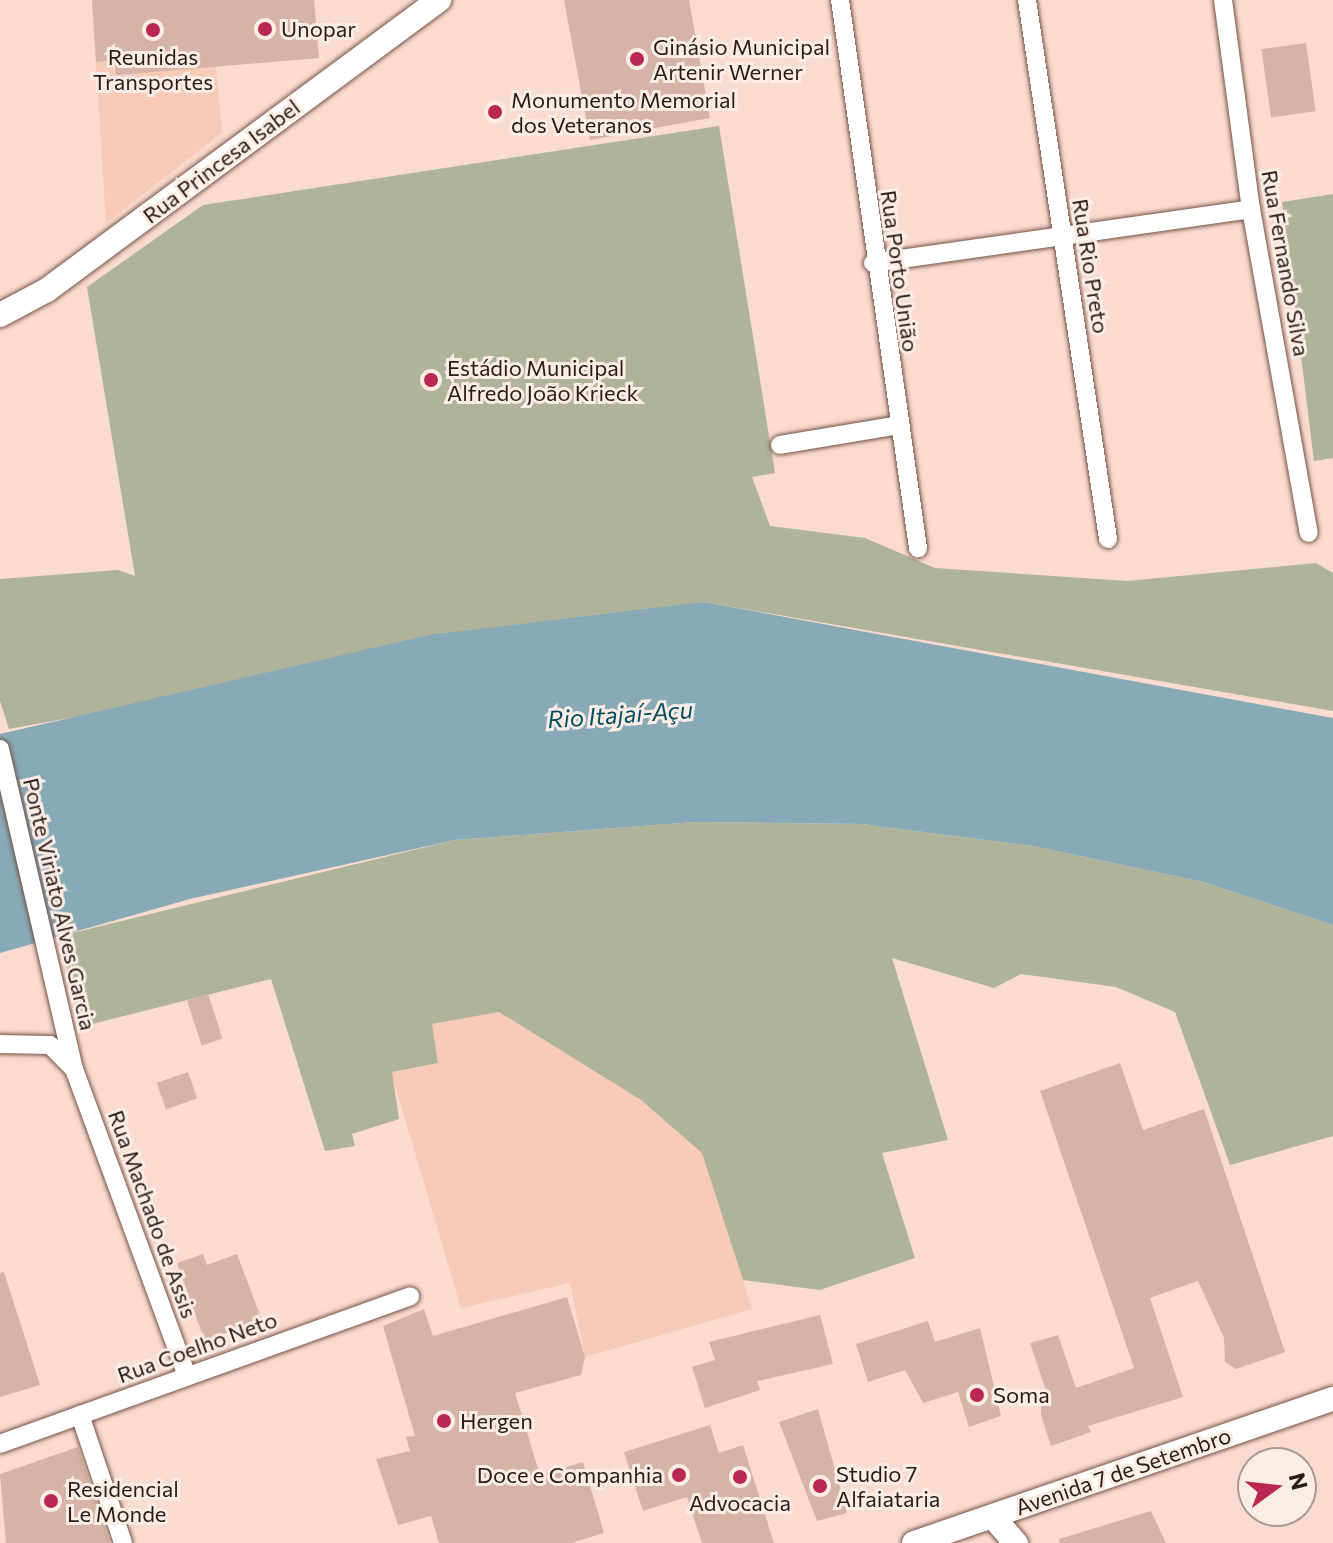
<!DOCTYPE html>
<meta charset="utf-8">
<style>
body{margin:0}
#map{position:relative;width:1333px;height:1543px;overflow:hidden;background:#fadbcf;font-family:Commissioner,sans-serif}
div>[style]{position:absolute}
.built>*{inset:0;background:#f8cab8}
.green>*{inset:0;background:#afb399}
.water>*{inset:0;background:#88aab7}
.building>*{inset:0;background:#d5b4a7;transform-origin:0 0}
.roads{filter:drop-shadow(0 0 2px #735346) drop-shadow(0 0 2px #735346)}
.minor>*{height:18px;margin:-9px;padding:0 9px;transform-origin:9px;border-radius:9px;background:#fff}
.tertiary>*{height:24px;margin:-12px;padding:0 12px;transform-origin:12px;border-radius:12px;background:#fff}
.dots>*{width:22px;height:22px;translate:-50% -50%;box-sizing:border-box;border:4px solid #fcece6;border-radius:50%}
span{translate:-50% -50%;white-space:nowrap;text-align:center;line-height:1.15;-webkit-text-stroke:6px #fcece6;paint-order:stroke}
.poi-label{font-size:22px;color:#291c16}
.left{translate:0 -50%;text-align:left}
.right{translate:-100% -50%;text-align:right}
.street-label{font-size:22px;color:#291c16}
.water-label{font-size:24px;color:#024e61;font-style:italic}
.north{position:absolute;left:1237px;top:1447px;width:80px;height:80px;box-sizing:border-box;background:#fcece6;border:2px solid #a89993;border-radius:50%;rotate:75deg;font-size:22px;font-weight:700;line-height:32px;text-align:center;color:#291c16}
.north::after{content:'';display:block;margin:auto;width:28px;height:36px;background:#b82852;clip-path:polygon(50% 0,100% 100%,50% 72%,0 100%)}
</style>
<div id="map">
<div class="built">
<div style="clip-path:polygon(92px 0,210px 0,222px 133px,106px 223px)"></div>
<div style="clip-path:polygon(499px 1012px,641px 1100px,703px 1153px,752px 1309px,585px 1357px,570px 1283px,461px 1308px,391px 1072px,438px 1063px,432px 1024px)"></div>
</div>
<div class="green">
<div style="clip-path:polygon(719px 126px,775px 473px,752px 477px,770px 526px,865px 538px,935px 568px,1127px 581px,1316px 563px,1333px 573px,1333px 711px,704px 602px,9px 729px,0 701px,0 579px,118px 570px,135px 576px,87px 287px,203px 205px)"></div>
<div style="clip-path:polygon(1333px 194px,1333px 458px,1314px 461px,1282px 202px)"></div>
<div style="clip-path:polygon(695px 822px,861px 824px,1033px 846px,1203px 882px,1333px 925px,1333px 1136px,1230px 1165px,1175px 1012px,1116px 987px,1021px 974px,994px 988px,892px 958px,948px 1140px,882px 1153px,915px 1258px,820px 1290px,743px 1280px,702px 1153px,641px 1100px,499px 1012px,432px 1024px,438px 1063px,392px 1072px,399px 1119px,352px 1134px,355px 1146px,325px 1151px,271px 979px,80px 1027px,60px 936px,455px 840px)"></div>
</div>
<div class="water">
<div style="clip-path:polygon(704px 602px,1333px 718px,1333px 925px,1203px 882px,1033px 846px,861px 824px,695px 822px,455px 840px,190px 899px,0 953px,0 734px,429px 635px)"></div>
</div>
<div class="building">
<div style="clip-path:polygon(92px 0,314px 0,319px 58px,116px 75px,115px 60px,96px 62px)"></div>
<div style="clip-path:polygon(564px 0,689px 0,710px 118px,590px 140px)"></div>
<div style="left:1306px;top:43px;width:69px;height:45px;rotate:82deg"></div>
<div style="left:208px;top:994px;width:47px;height:22px;rotate:72deg"></div>
<div style="clip-path:polygon(1120px 1063px,1143px 1130px,1204px 1109px,1285px 1352px,1236px 1369px,1225px 1362px,1224px 1338px,1198px 1281px,1150px 1298px,1183px 1397px,1088px 1426px,1091px 1432px,1051px 1446px,1041px 1415px,1041px 1405px,1050px 1402px,1030px 1343px,1058px 1335px,1076px 1388px,1134px 1368px,1040px 1091px)"></div>
<div style="left:188px;top:1072px;width:28px;height:33px;rotate:71deg"></div>
<div style="clip-path:polygon(203px 1254px,207px 1265px,237px 1254px,263px 1323px,204px 1339px,177px 1263px)"></div>
<div style="clip-path:polygon(4px 1272px,40px 1385px,0 1397px,0 1273px)"></div>
<div style="clip-path:polygon(567px 1297px,585px 1357px,581px 1375px,515px 1393px,540px 1475px,583px 1462px,604px 1533px,571px 1543px,439px 1543px,431px 1516px,398px 1525px,376px 1459px,410px 1451px,406px 1437px,415px 1436px,383px 1326px,424px 1309px,433px 1336px)"></div>
<div style="clip-path:polygon(820px 1315px,833px 1364px,757px 1381px,760px 1390px,705px 1408px,692px 1367px,715px 1360px,709px 1342px)"></div>
<div style="clip-path:polygon(928px 1321px,935px 1342px,980px 1328px,1001px 1416px,969px 1427px,958px 1392px,923px 1403px,905px 1370px,868px 1382px,856px 1344px)"></div>
<div style="clip-path:polygon(818px 1409px,847px 1513px,817px 1521px,779px 1422px)"></div>
<div style="clip-path:polygon(710px 1425px,719px 1453px,743px 1445px,774px 1543px,702px 1543px,687px 1497px,643px 1511px,624px 1452px)"></div>
<div style="clip-path:polygon(78px 1447px,110px 1543px,6px 1543px,0 1474px)"></div>
<div style="clip-path:polygon(1151px 1511px,1166px 1543px,1060px 1543px,1059px 1539px)"></div>
</div>
<div class="roads">
<div class="minor">
<div style="left:840px;top:0;width:554px;rotate:81.9deg"></div>
<div style="left:1027px;top:0;width:545px;rotate:81.45deg"></div>
<div style="left:1223px;top:0;width:211px;rotate:82.4deg"></div>
<div style="left:1251px;top:209px;width:329px;rotate:79.9deg"></div>
<div style="left:873px;top:263px;width:382px;rotate:-8.1deg"></div>
<div style="left:780px;top:445px;width:122px;rotate:-9.5deg"></div>
<div style="left:0;top:749px;width:328px;rotate:77deg"></div>
<div style="left:74px;top:1069px;width:327px;rotate:69.8deg"></div>
<div style="left:0;top:1044px;width:50px;rotate:1.1deg"></div>
<div style="left:50px;top:1045px;width:34px;rotate:45deg"></div>
<div style="left:80px;top:1415px;width:135px;rotate:71.4deg"></div>
<div style="left:0;top:1444px;width:436px;rotate:-19.8deg"></div>
</div>
<div class="tertiary">
<div style="left:0;top:315px;width:53px;rotate:-28deg"></div>
<div style="left:47px;top:290px;width:488px;rotate:-36.5deg"></div>
<div style="left:993px;top:1517px;width:35px;rotate:49deg"></div>
<div style="left:914px;top:1543px;width:443px;rotate:-19deg"></div>
</div>
</div>
<div class="dots">
<div style="left:265px;top:29px;background:#b82852"></div>
<div style="left:153px;top:30px;background:#b82852"></div>
<div style="left:637px;top:59px;background:#b82852"></div>
<div style="left:495px;top:112px;background:#b82852"></div>
<div style="left:431px;top:380px;background:#b82852"></div>
<div style="left:977px;top:1395px;background:#b82852"></div>
<div style="left:444px;top:1421px;background:#b82852"></div>
<div style="left:679px;top:1475px;background:#b82852"></div>
<div style="left:740px;top:1477px;background:#b82852"></div>
<div style="left:820px;top:1486px;background:#b82852"></div>
<div style="left:51px;top:1501px;background:#b82852"></div>
</div>
<div class="poi-label">
<span class="left" style="left:281px;top:29px">Unopar</span>
<span class="left" style="left:653px;top:59px">Ginásio Municipal<br>Artenir Werner</span>
<span style="left:153px;top:69px">Reunidas<br>Transportes</span>
<span class="left" style="left:511px;top:112px">Monumento Memorial<br>dos Veteranos</span>
<span class="left" style="left:447px;top:380px">Estádio Municipal<br>Alfredo João Krieck</span>
<span class="left" style="left:993px;top:1395px">Soma</span>
<span class="left" style="left:460px;top:1421px">Hergen</span>
<span class="left" style="left:836px;top:1486px">Studio 7<br>Alfaiataria</span>
<span class="right" style="left:663px;top:1475px">Doce e Companhia</span>
<span class="left" style="left:67px;top:1501px">Residencial<br>Le Monde</span>
<span style="left:740px;top:1503px">Advocacia</span>
</div>
<div class="street-label">
<span style="left:221px;top:161px;rotate:-37deg">Rua Princesa Isabel</span>
<span style="left:1286px;top:263px;rotate:80deg">Rua Fernando Silva</span>
<span style="left:1091px;top:266px;rotate:81deg">Rua Rio Preto</span>
<span style="left:900px;top:271px;rotate:82deg">Rua Porto União</span>
<span style="left:60px;top:904px;rotate:77deg">Ponte Viriato Alves Garcia</span>
<span style="left:153px;top:1214px;rotate:70deg">Rua Machado de Assis</span>
<span style="left:197px;top:1347px;rotate:-20deg">Rua Coelho Neto</span>
<span style="left:1123px;top:1471px;rotate:-19deg">Avenida 7 de Setembro</span>
</div>
<div class="water-label">
<span style="left:620px;top:714px;rotate:-4deg">Rio Itajaí-Açu</span>
</div>
<div class="north">N</div>
</div>
